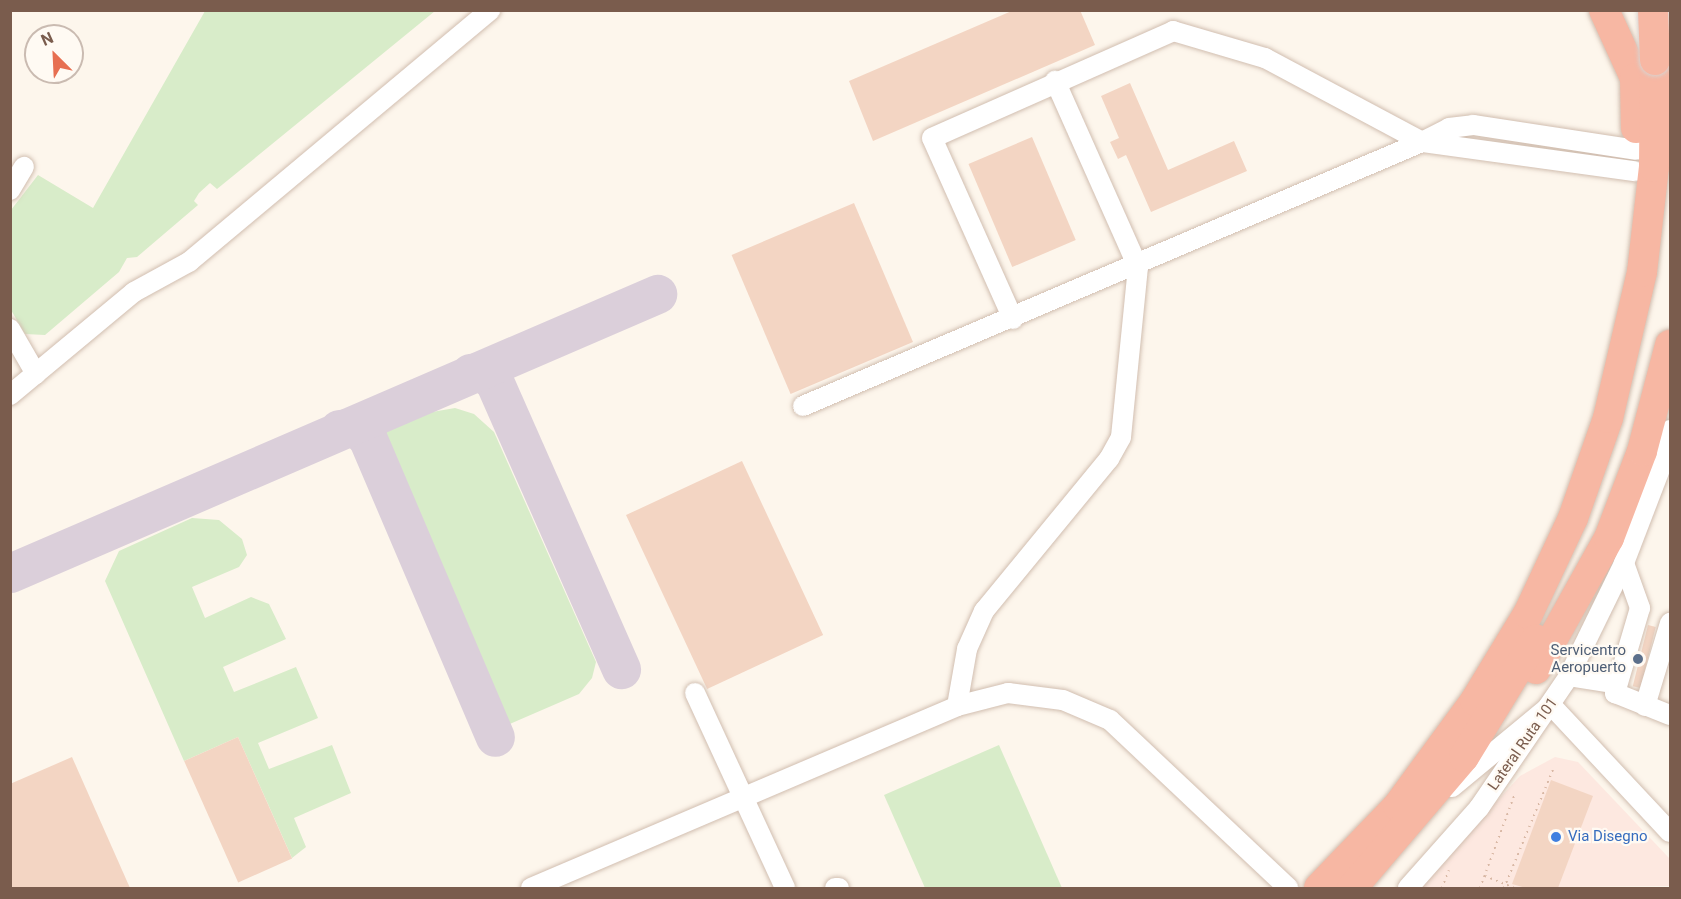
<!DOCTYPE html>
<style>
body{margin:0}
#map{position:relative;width:1681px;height:899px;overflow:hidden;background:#fdf6ec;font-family:Roboto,sans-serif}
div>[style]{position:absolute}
.commercial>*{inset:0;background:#fde8e0}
.green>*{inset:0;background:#d8ecc9}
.taxiway>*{height:39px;margin:-19.5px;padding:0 19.5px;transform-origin:19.5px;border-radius:19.5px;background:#dbcfda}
.building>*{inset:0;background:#f3d5c3;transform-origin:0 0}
.path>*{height:2px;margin-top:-1px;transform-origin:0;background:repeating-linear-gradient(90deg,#d9b8a5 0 1.5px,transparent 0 6px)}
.roads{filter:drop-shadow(0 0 2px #d1beb0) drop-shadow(0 0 2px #d1beb0)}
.minor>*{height:20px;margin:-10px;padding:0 10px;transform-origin:10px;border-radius:10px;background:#fff}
.highway>*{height:30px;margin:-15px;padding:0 15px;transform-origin:15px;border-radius:15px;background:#f7b7a3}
.bridges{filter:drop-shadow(0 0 2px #dad1cd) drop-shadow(0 0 2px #dad1cd)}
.highway-bridge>*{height:30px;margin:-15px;padding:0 15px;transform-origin:15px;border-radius:15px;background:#f7b7a3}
.dots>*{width:16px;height:16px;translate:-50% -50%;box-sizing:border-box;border:3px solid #fffaf3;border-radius:50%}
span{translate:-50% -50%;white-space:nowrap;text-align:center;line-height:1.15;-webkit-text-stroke:4.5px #fffaf3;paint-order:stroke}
.service-label{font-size:15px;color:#4e5e75}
.right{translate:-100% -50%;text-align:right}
.street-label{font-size:15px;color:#7a5c4d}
.shop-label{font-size:15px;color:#366cbe}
.left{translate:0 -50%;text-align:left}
.frame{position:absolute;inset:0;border:12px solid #7a5c4d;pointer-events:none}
.north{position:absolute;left:24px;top:24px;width:60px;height:60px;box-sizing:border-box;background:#fffaf3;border:2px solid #cabbb1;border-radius:50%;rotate:336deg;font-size:16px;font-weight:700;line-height:24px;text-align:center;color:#7a5c4d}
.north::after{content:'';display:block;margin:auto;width:21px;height:27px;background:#e76f51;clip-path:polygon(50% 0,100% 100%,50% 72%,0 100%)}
</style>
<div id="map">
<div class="commercial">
<div style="clip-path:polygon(1555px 757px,1578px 762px,1670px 859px,1670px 886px,1417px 888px,1520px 776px)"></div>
</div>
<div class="green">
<div style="clip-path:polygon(205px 11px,435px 11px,217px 189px,210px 183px,199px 193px,194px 201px,198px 205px,137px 257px,127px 258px,119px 272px,45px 335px,25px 334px,11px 310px,11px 210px,38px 175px,93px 208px)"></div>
<div style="clip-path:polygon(455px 408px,474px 414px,494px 432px,596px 662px,592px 678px,579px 694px,505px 726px,380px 434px,432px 412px)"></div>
<div style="clip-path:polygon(192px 518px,219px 520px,242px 539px,247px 555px,239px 567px,192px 587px,205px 618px,251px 597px,269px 604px,286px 639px,223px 667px,234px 692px,296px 667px,318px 718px,258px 743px,269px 769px,332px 745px,351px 793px,294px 818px,306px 847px,292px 858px,238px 737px,184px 761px,105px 581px,119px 551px)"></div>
<div style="clip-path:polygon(999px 745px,1062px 888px,925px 888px,884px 795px)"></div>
</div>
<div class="taxiway">
<div style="left:470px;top:373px;width:12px;rotate:-5deg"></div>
<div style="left:482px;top:372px;width:15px;rotate:37deg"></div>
<div style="left:494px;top:381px;width:315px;rotate:66.2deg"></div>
<div style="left:339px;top:429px;width:16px;rotate:-7deg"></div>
<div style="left:355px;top:427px;width:16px;rotate:40deg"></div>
<div style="left:367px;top:437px;width:326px;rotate:66.9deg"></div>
<div style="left:10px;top:573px;width:705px;rotate:-23.33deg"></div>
</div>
<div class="building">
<div style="clip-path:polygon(1014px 10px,1080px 10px,1095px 45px,873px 141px,849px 81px)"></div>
<div style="clip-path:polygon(1130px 83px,1168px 170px,1234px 141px,1247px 171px,1151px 212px,1126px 155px,1118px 159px,1110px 142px,1119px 138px,1101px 96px)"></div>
<div style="left:1032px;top:137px;width:112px;height:69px;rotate:67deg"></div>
<div style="left:854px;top:203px;width:151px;height:133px;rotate:67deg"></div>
<div style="left:742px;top:461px;width:192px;height:128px;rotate:65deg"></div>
<div style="left:1648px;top:625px;width:8px;height:63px;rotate:14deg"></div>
<div style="left:238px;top:737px;width:133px;height:59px;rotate:66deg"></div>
<div style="clip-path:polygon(72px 757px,130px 888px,10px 888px,10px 784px)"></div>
<div style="clip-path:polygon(1551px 780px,1593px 796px,1558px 888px,1526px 888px,1512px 884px)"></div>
</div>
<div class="path">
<div style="left:1485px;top:876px;width:31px;rotate:22deg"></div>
<div style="left:1442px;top:888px;width:19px;rotate:-69deg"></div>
<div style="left:1480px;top:888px;width:98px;rotate:-69.7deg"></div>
<div style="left:1504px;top:888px;width:131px;rotate:-67.5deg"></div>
</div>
<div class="roads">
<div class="minor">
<div style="left:10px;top:190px;width:27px;rotate:-59deg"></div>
<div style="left:1013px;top:319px;width:198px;rotate:-114.1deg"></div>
<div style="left:932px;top:138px;width:264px;rotate:-23.9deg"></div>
<div style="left:1173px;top:31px;width:96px;rotate:16.4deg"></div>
<div style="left:1265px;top:58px;width:178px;rotate:28.1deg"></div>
<div style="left:1422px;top:142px;width:30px;rotate:-27deg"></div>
<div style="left:1449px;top:128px;width:24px;rotate:-7deg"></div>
<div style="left:1473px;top:125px;width:165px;rotate:8.7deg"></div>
<div style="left:10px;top:329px;width:52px;rotate:60deg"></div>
<div style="left:10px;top:395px;width:161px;rotate:-39.7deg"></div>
<div style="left:134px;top:292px;width:63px;rotate:-28.6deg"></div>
<div style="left:189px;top:262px;width:393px;rotate:-39.9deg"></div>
<div style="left:803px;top:406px;width:673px;rotate:-23.1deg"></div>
<div style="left:1422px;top:142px;width:215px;rotate:7.8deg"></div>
<div style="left:1670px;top:430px;width:16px;rotate:117deg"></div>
<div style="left:1663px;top:444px;width:11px;rotate:52deg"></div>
<div style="left:1624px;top:563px;width:48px;rotate:70.4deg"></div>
<div style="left:1640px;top:608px;width:89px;rotate:106.4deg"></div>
<div style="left:1615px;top:693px;width:59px;rotate:21.8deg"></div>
<div style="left:1569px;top:676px;width:45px;rotate:9deg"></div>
<div style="left:695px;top:693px;width:215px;rotate:65.2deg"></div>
<div style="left:957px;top:706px;width:58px;rotate:-80deg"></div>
<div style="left:967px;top:649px;width:42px;rotate:-65.9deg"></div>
<div style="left:984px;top:611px;width:197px;rotate:-50.6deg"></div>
<div style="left:1109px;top:459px;width:25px;rotate:-61deg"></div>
<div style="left:1121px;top:437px;width:171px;rotate:-84.3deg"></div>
<div style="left:1138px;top:267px;width:204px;rotate:-114deg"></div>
<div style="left:1645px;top:706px;width:87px;rotate:-73.2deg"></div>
<div style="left:1452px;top:787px;width:129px;rotate:-39.6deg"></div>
<div style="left:1551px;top:705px;width:174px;rotate:46.9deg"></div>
<div style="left:531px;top:888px;width:463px;rotate:-23.1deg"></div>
<div style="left:957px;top:706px;width:53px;rotate:-14.3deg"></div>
<div style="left:1008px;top:693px;width:55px;rotate:7.3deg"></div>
<div style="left:1063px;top:700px;width:51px;rotate:23.1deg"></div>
<div style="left:1110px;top:720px;width:245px;rotate:43.3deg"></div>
<div style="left:835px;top:888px;width:4px"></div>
<div style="left:1408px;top:888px;width:107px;rotate:-48.4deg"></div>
<div style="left:1479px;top:808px;width:160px;rotate:-55.7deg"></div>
<div style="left:1569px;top:676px;width:126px;rotate:-64deg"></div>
<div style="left:1624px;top:563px;width:120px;rotate:-69deg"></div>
</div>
<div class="highway">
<div style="left:1604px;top:10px;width:75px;rotate:65.5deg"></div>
<div style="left:1635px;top:78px;width:50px;rotate:88.9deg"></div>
<div style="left:1536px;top:669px;width:150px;rotate:-60.9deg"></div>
<div style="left:1609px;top:538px;width:93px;rotate:-69.2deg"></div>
<div style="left:1642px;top:451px;width:110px;rotate:-75.2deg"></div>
<div style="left:1319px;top:888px;width:114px;rotate:-46.1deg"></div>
<div style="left:1398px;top:806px;width:130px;rotate:-53.7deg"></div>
<div style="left:1475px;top:701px;width:102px;rotate:-58.7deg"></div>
<div style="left:1528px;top:614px;width:106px;rotate:-64.9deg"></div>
<div style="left:1573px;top:518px;width:106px;rotate:-70.7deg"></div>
<div style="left:1608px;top:418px;width:150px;rotate:-76.9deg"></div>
<div style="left:1642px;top:272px;width:106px;rotate:-83.5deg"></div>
<div style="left:1654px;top:167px;width:107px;rotate:-89.5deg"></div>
<div style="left:1352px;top:888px;width:172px;rotate:-49.5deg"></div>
<div style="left:1464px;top:757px;width:138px;rotate:-58.6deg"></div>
</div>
</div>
<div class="bridges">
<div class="highway-bridge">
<div style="left:1653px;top:10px;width:50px;rotate:87.7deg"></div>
</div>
</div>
<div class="dots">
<div style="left:1638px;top:659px;background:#5c6f8a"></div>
<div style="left:1556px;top:837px;background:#3f7fe0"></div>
</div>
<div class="service-label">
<span class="right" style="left:1626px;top:659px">Servicentro<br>Aeropuerto</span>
</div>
<div class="street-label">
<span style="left:1523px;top:744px;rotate:-55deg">Lateral Ruta 101</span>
</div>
<div class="shop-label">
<span class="left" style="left:1568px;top:837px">Via Disegno</span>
</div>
<div class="frame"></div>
<div class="north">N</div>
</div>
